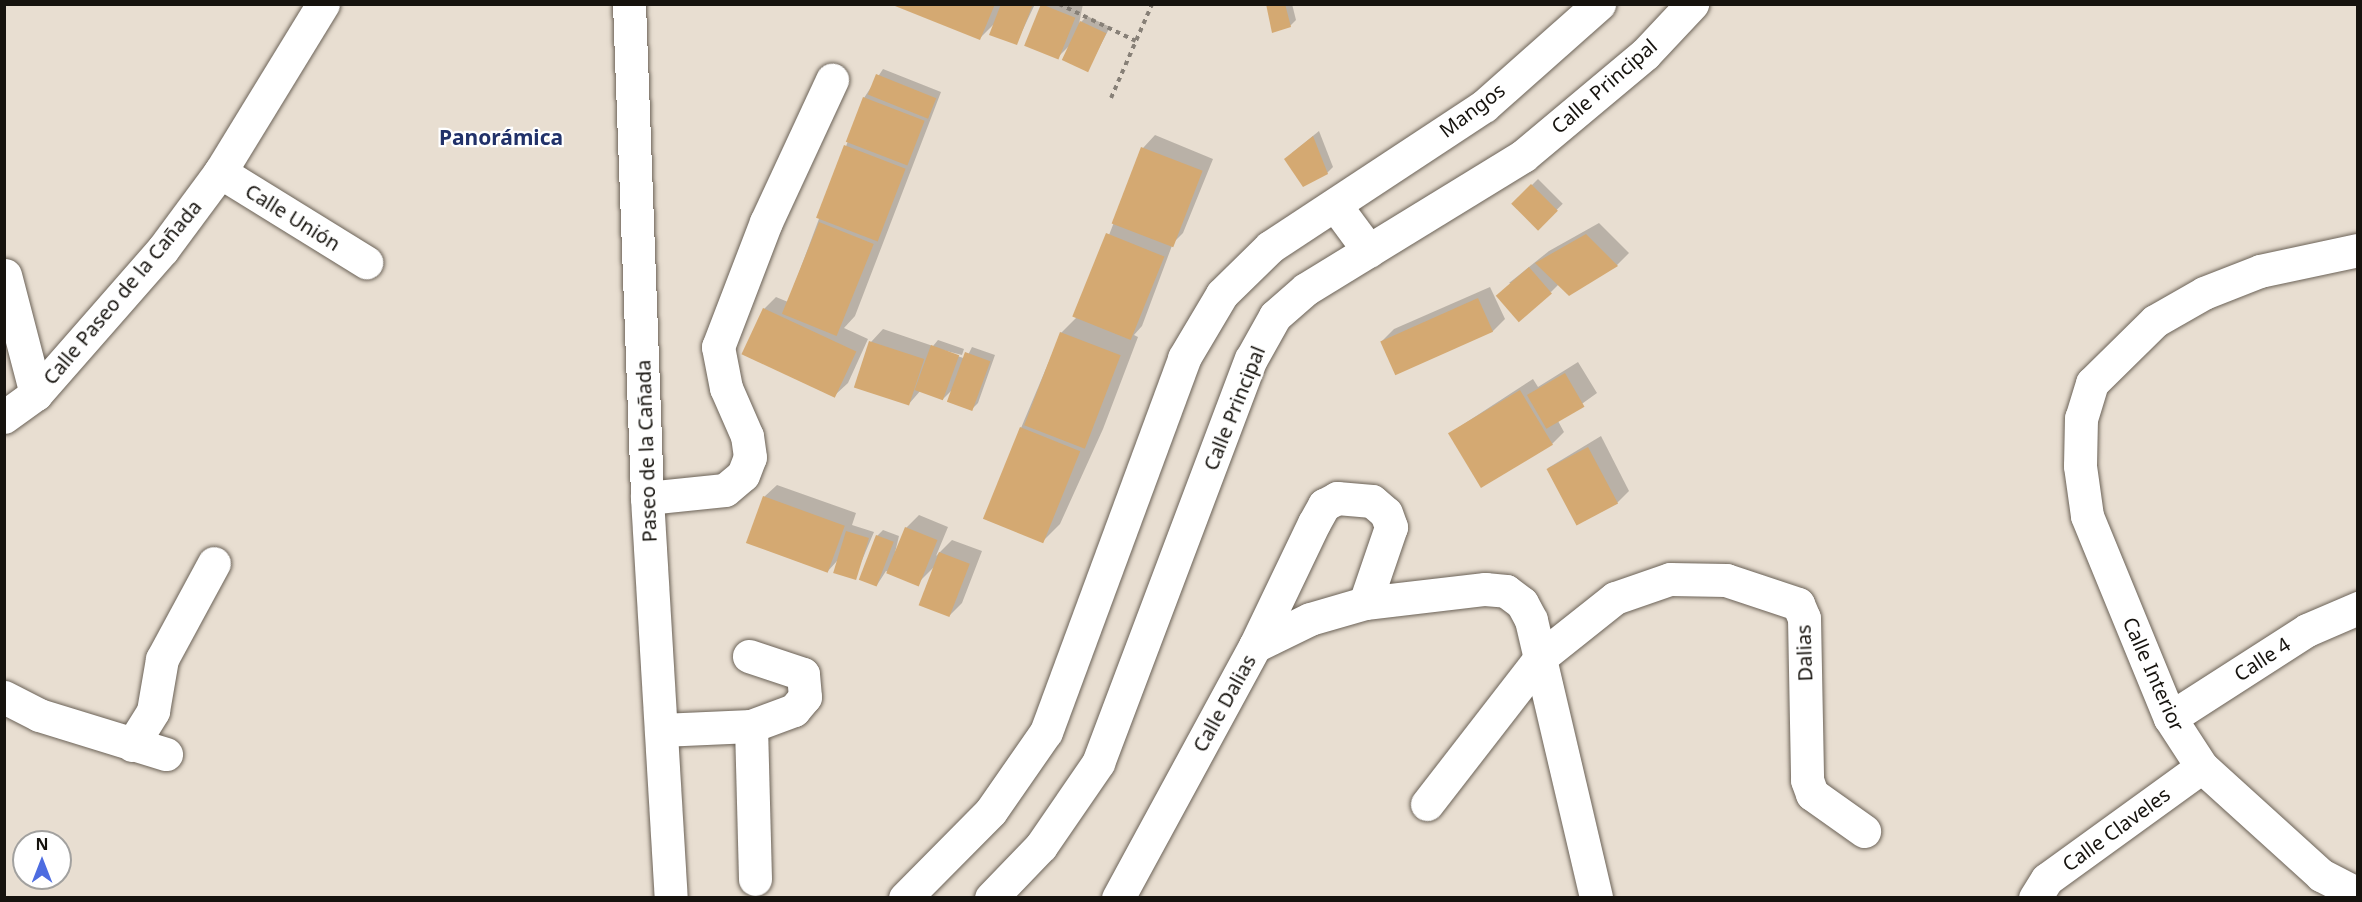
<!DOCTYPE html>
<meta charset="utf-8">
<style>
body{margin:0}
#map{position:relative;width:2362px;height:902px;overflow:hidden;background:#e8ded1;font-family:"Noto Sans",sans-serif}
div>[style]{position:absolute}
.shadow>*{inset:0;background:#0003;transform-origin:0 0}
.building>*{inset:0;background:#d4a972;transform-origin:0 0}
.path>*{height:4px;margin-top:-2px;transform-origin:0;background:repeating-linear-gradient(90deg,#878077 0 4.5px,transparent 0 9px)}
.roads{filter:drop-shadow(0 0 2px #6b6257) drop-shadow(0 0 2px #6b6257)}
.minor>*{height:33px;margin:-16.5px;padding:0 16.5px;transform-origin:16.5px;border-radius:16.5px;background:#fff}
span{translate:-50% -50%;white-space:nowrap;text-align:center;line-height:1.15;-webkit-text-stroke:4.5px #fff;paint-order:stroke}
.street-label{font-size:20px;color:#16130e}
.neighbourhood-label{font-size:21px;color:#213169;font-weight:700}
.frame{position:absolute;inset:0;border:6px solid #16130e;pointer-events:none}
.north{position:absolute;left:12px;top:830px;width:60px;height:60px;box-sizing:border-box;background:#fff;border:2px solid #a2a19f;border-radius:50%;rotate:0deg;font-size:16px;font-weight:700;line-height:24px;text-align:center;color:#16130e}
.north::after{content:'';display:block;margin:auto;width:21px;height:27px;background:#4d6ce0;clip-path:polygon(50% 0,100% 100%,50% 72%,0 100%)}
</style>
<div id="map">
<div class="shadow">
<div style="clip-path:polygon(893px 4px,1035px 4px,1016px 44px,995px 23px,980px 38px)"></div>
<div style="clip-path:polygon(1043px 4px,1083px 4px,1079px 24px,1087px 16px,1110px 27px,1087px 71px,1069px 46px,1057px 58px,1026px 45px)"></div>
<div style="clip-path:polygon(1267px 4px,1292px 4px,1296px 20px,1290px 26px)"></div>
<div style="clip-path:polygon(883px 69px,941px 92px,855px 316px,844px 328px,868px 339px,848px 383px,835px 395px,764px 309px,776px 297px,788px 302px,864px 98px)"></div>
<div style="clip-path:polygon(1319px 131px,1333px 167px,1327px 173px,1292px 153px)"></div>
<div style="clip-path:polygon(1155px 135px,1213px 159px,1183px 233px,1173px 243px,1142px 326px,1134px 335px,1138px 337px,1103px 429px,1060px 524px,1042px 542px,1021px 428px,1061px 333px,1077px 317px,1143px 148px)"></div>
<div style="left:1538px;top:179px;width:35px;height:35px;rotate:45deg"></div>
<div style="clip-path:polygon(1599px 223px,1629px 253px,1617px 265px,1569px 295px,1559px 284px,1551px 292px,1509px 283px,1549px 251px)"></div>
<div style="clip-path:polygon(1490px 287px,1505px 319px,1493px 331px,1381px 342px,1394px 329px)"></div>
<div style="clip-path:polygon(883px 329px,933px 346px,938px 340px,964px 349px,962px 355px,935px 348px,966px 359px,972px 347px,995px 355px,978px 403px,972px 409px,952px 390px,943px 399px,921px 390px,908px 405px,871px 342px)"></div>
<div style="clip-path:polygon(1578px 362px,1597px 393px,1558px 421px,1564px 432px,1552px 444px,1450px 433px,1533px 379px,1538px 387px)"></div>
<div style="clip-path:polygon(1601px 436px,1629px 491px,1617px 503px,1548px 468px)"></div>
<div style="clip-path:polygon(777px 485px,856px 513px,852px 525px,874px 532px,854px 579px,837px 561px,828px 571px,764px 497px)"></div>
<div style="clip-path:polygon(919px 515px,948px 527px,936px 556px,952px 540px,982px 551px,962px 603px,950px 615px,934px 567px,917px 584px,886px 571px,877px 585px,877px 536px,883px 530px,899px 536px,893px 561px,906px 528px)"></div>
</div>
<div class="building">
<div style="clip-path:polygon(890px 4px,995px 4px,980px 40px)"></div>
<div style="clip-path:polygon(1001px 4px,1033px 4px,1017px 45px,989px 35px)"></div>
<div style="left:1041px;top:4px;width:37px;height:45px;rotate:22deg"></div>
<div style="clip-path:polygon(1266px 4px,1285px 4px,1291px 27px,1272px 33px)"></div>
<div style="left:1080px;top:21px;width:29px;height:43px;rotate:25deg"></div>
<div style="left:876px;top:74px;width:65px;height:22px;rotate:22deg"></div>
<div style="left:863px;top:97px;width:66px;height:48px;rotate:21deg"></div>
<div style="clip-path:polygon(1313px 136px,1328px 174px,1303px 187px,1284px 159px)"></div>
<div style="left:844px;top:145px;width:66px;height:78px;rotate:21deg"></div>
<div style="left:1141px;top:147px;width:66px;height:82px;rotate:21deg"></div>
<div style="left:1531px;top:184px;width:38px;height:28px;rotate:45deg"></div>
<div style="left:819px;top:222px;width:59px;height:99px;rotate:22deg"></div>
<div style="left:1106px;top:233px;width:63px;height:90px;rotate:22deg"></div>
<div style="clip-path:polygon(1586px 234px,1618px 266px,1569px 296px,1535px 263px)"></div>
<div style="left:1529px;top:267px;width:35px;height:44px;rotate:49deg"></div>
<div style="left:1478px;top:298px;width:37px;height:107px;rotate:66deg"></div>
<div style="left:763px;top:308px;width:103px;height:51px;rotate:25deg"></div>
<div style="left:1060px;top:332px;width:65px;height:100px;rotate:21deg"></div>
<div style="left:869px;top:341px;width:58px;height:49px;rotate:18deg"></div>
<div style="left:931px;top:345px;width:30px;height:48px;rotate:20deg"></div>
<div style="left:965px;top:352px;width:27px;height:53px;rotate:20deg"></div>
<div style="left:1565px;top:373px;width:39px;height:44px;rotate:60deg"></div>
<div style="left:1520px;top:390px;width:64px;height:84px;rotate:59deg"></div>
<div style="left:1020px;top:427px;width:65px;height:99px;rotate:22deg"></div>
<div style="left:1588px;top:447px;width:64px;height:47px;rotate:62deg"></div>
<div style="left:763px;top:496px;width:87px;height:50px;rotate:20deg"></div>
<div style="left:905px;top:527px;width:35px;height:50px;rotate:22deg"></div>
<div style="left:846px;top:531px;width:24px;height:44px;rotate:17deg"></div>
<div style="left:876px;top:535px;width:19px;height:48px;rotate:21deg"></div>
<div style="left:939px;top:552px;width:33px;height:57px;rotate:21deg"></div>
</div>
<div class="path">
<div style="left:1059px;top:4px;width:85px;rotate:25.7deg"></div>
<div style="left:1111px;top:98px;width:103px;rotate:-66.4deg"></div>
</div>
<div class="roads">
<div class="minor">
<div style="left:629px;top:4px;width:494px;rotate:87.9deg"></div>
<div style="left:647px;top:498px;width:401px;rotate:86.6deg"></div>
<div style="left:220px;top:172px;width:172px;rotate:31.7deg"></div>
<div style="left:1335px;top:205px;width:57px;rotate:53.5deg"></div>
<div style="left:2358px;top:250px;width:100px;rotate:167.9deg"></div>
<div style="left:2260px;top:271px;width:60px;rotate:158.6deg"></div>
<div style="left:2204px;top:293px;width:56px;rotate:150.3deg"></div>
<div style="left:2155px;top:321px;width:88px;rotate:135.5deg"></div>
<div style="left:2092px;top:383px;width:37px;rotate:107deg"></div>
<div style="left:2081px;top:418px;width:48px;rotate:91.2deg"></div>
<div style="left:2080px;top:466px;width:50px;rotate:82deg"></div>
<div style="left:2087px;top:516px;width:218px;rotate:67.7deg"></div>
<div style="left:2170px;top:718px;width:59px;rotate:56.9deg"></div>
<div style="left:2202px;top:767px;width:161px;rotate:42.2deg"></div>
<div style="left:2321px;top:875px;width:42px;rotate:27.2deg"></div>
<div style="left:5px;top:275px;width:123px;rotate:75.4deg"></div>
<div style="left:4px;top:417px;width:39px;rotate:-36deg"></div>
<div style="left:36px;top:394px;width:193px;rotate:-48.8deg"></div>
<div style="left:163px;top:249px;width:96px;rotate:-53.5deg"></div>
<div style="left:220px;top:172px;width:197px;rotate:-58.5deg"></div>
<div style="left:647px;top:498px;width:78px;rotate:-5.9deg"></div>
<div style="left:725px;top:490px;width:23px;rotate:-40deg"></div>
<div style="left:743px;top:475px;width:19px;rotate:-69deg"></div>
<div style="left:750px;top:457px;width:21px;rotate:-98deg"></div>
<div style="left:747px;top:436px;width:52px;rotate:-113.6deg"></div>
<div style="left:726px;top:388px;width:42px;rotate:-101deg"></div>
<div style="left:718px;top:347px;width:134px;rotate:-69deg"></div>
<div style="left:766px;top:222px;width:157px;rotate:-65.1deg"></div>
<div style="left:1255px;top:646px;width:136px;rotate:-64.4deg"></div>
<div style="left:1314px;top:523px;width:21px;rotate:-61deg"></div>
<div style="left:1324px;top:505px;width:15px;rotate:-28deg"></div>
<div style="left:1337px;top:498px;width:35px;rotate:5deg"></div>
<div style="left:1372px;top:501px;width:18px;rotate:41deg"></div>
<div style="left:1386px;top:513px;width:15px;rotate:70deg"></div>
<div style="left:1391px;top:527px;width:80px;rotate:108.9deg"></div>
<div style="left:4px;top:697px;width:39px;rotate:27deg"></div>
<div style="left:39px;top:715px;width:133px;rotate:17.1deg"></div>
<div style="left:2170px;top:718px;width:163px;rotate:-32.7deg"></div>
<div style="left:2307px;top:630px;width:56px;rotate:-23.3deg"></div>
<div style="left:751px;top:726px;width:153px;rotate:88.5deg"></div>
<div style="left:661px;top:730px;width:90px;rotate:-2.5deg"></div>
<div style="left:751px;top:726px;width:46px;rotate:-20.4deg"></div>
<div style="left:794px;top:710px;width:17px;rotate:-50deg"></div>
<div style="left:805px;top:697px;width:23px;rotate:-95deg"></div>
<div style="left:803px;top:674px;width:57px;rotate:-161.6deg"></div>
<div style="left:132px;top:745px;width:40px;rotate:-58deg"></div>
<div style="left:153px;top:711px;width:53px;rotate:-80.2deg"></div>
<div style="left:162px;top:659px;width:109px;rotate:-61.6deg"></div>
<div style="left:1427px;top:804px;width:187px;rotate:-52.2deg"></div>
<div style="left:1542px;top:656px;width:93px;rotate:-38.5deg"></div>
<div style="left:1615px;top:598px;width:58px;rotate:-19.1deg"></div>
<div style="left:1670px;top:579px;width:56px;rotate:1deg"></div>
<div style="left:1726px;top:580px;width:76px;rotate:18.4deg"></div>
<div style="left:1798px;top:604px;width:15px;rotate:67deg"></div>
<div style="left:1804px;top:618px;width:162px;rotate:88.9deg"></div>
<div style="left:1807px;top:780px;width:15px;rotate:70deg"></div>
<div style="left:1812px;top:794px;width:64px;rotate:35.4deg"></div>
<div style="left:905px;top:898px;width:122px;rotate:-45.3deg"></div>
<div style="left:991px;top:811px;width:96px;rotate:-55.2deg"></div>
<div style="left:1046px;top:732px;width:399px;rotate:-69.7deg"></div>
<div style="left:1184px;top:358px;width:74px;rotate:-59.3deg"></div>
<div style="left:1222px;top:294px;width:67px;rotate:-44.4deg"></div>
<div style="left:1270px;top:247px;width:256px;rotate:-33.4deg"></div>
<div style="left:1484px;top:106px;width:154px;rotate:-41.6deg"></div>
<div style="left:991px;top:898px;width:72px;rotate:-46.1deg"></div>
<div style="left:1041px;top:846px;width:101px;rotate:-55.5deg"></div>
<div style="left:1098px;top:763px;width:432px;rotate:-69.3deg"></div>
<div style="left:1251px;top:359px;width:49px;rotate:-60.8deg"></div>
<div style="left:1275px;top:316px;width:41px;rotate:-41.1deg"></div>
<div style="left:1306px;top:289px;width:255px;rotate:-31.5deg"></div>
<div style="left:1523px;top:156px;width:159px;rotate:-39.9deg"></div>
<div style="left:1645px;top:54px;width:69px;rotate:-46.8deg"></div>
<div style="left:1118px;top:898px;width:287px;rotate:-61.5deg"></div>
<div style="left:1255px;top:646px;width:61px;rotate:-26.1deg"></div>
<div style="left:1310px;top:619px;width:57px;rotate:-16.2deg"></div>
<div style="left:1365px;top:603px;width:121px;rotate:-6.7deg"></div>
<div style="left:1485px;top:589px;width:21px;rotate:5deg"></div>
<div style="left:1506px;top:591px;width:20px;rotate:37deg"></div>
<div style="left:1522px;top:603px;width:19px;rotate:62deg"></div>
<div style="left:1531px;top:620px;width:285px;rotate:76.8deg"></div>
<div style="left:2035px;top:898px;width:22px;rotate:-58deg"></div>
<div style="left:2047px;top:879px;width:191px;rotate:-35.9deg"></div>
</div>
</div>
<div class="street-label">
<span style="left:1604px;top:86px;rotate:-41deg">Calle Principal</span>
<span style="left:1472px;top:110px;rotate:-37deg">Mangos</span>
<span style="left:293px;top:217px;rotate:32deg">Calle Unión</span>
<span style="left:122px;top:292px;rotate:-50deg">Calle Paseo de la Cañada</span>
<span style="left:1234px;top:408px;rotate:-68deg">Calle Principal</span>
<span style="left:646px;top:451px;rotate:-92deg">Paseo de la Cañada</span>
<span style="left:1804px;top:653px;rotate:-92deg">Dalias</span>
<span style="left:2262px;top:659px;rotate:-33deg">Calle 4</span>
<span style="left:2154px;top:674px;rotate:66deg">Calle Interior</span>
<span style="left:1224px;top:703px;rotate:-61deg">Calle Dalias</span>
<span style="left:2116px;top:829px;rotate:-36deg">Calle Claveles</span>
</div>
<div class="neighbourhood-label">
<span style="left:501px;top:137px">Panorámica</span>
</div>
<div class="frame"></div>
<div class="north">N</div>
</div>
